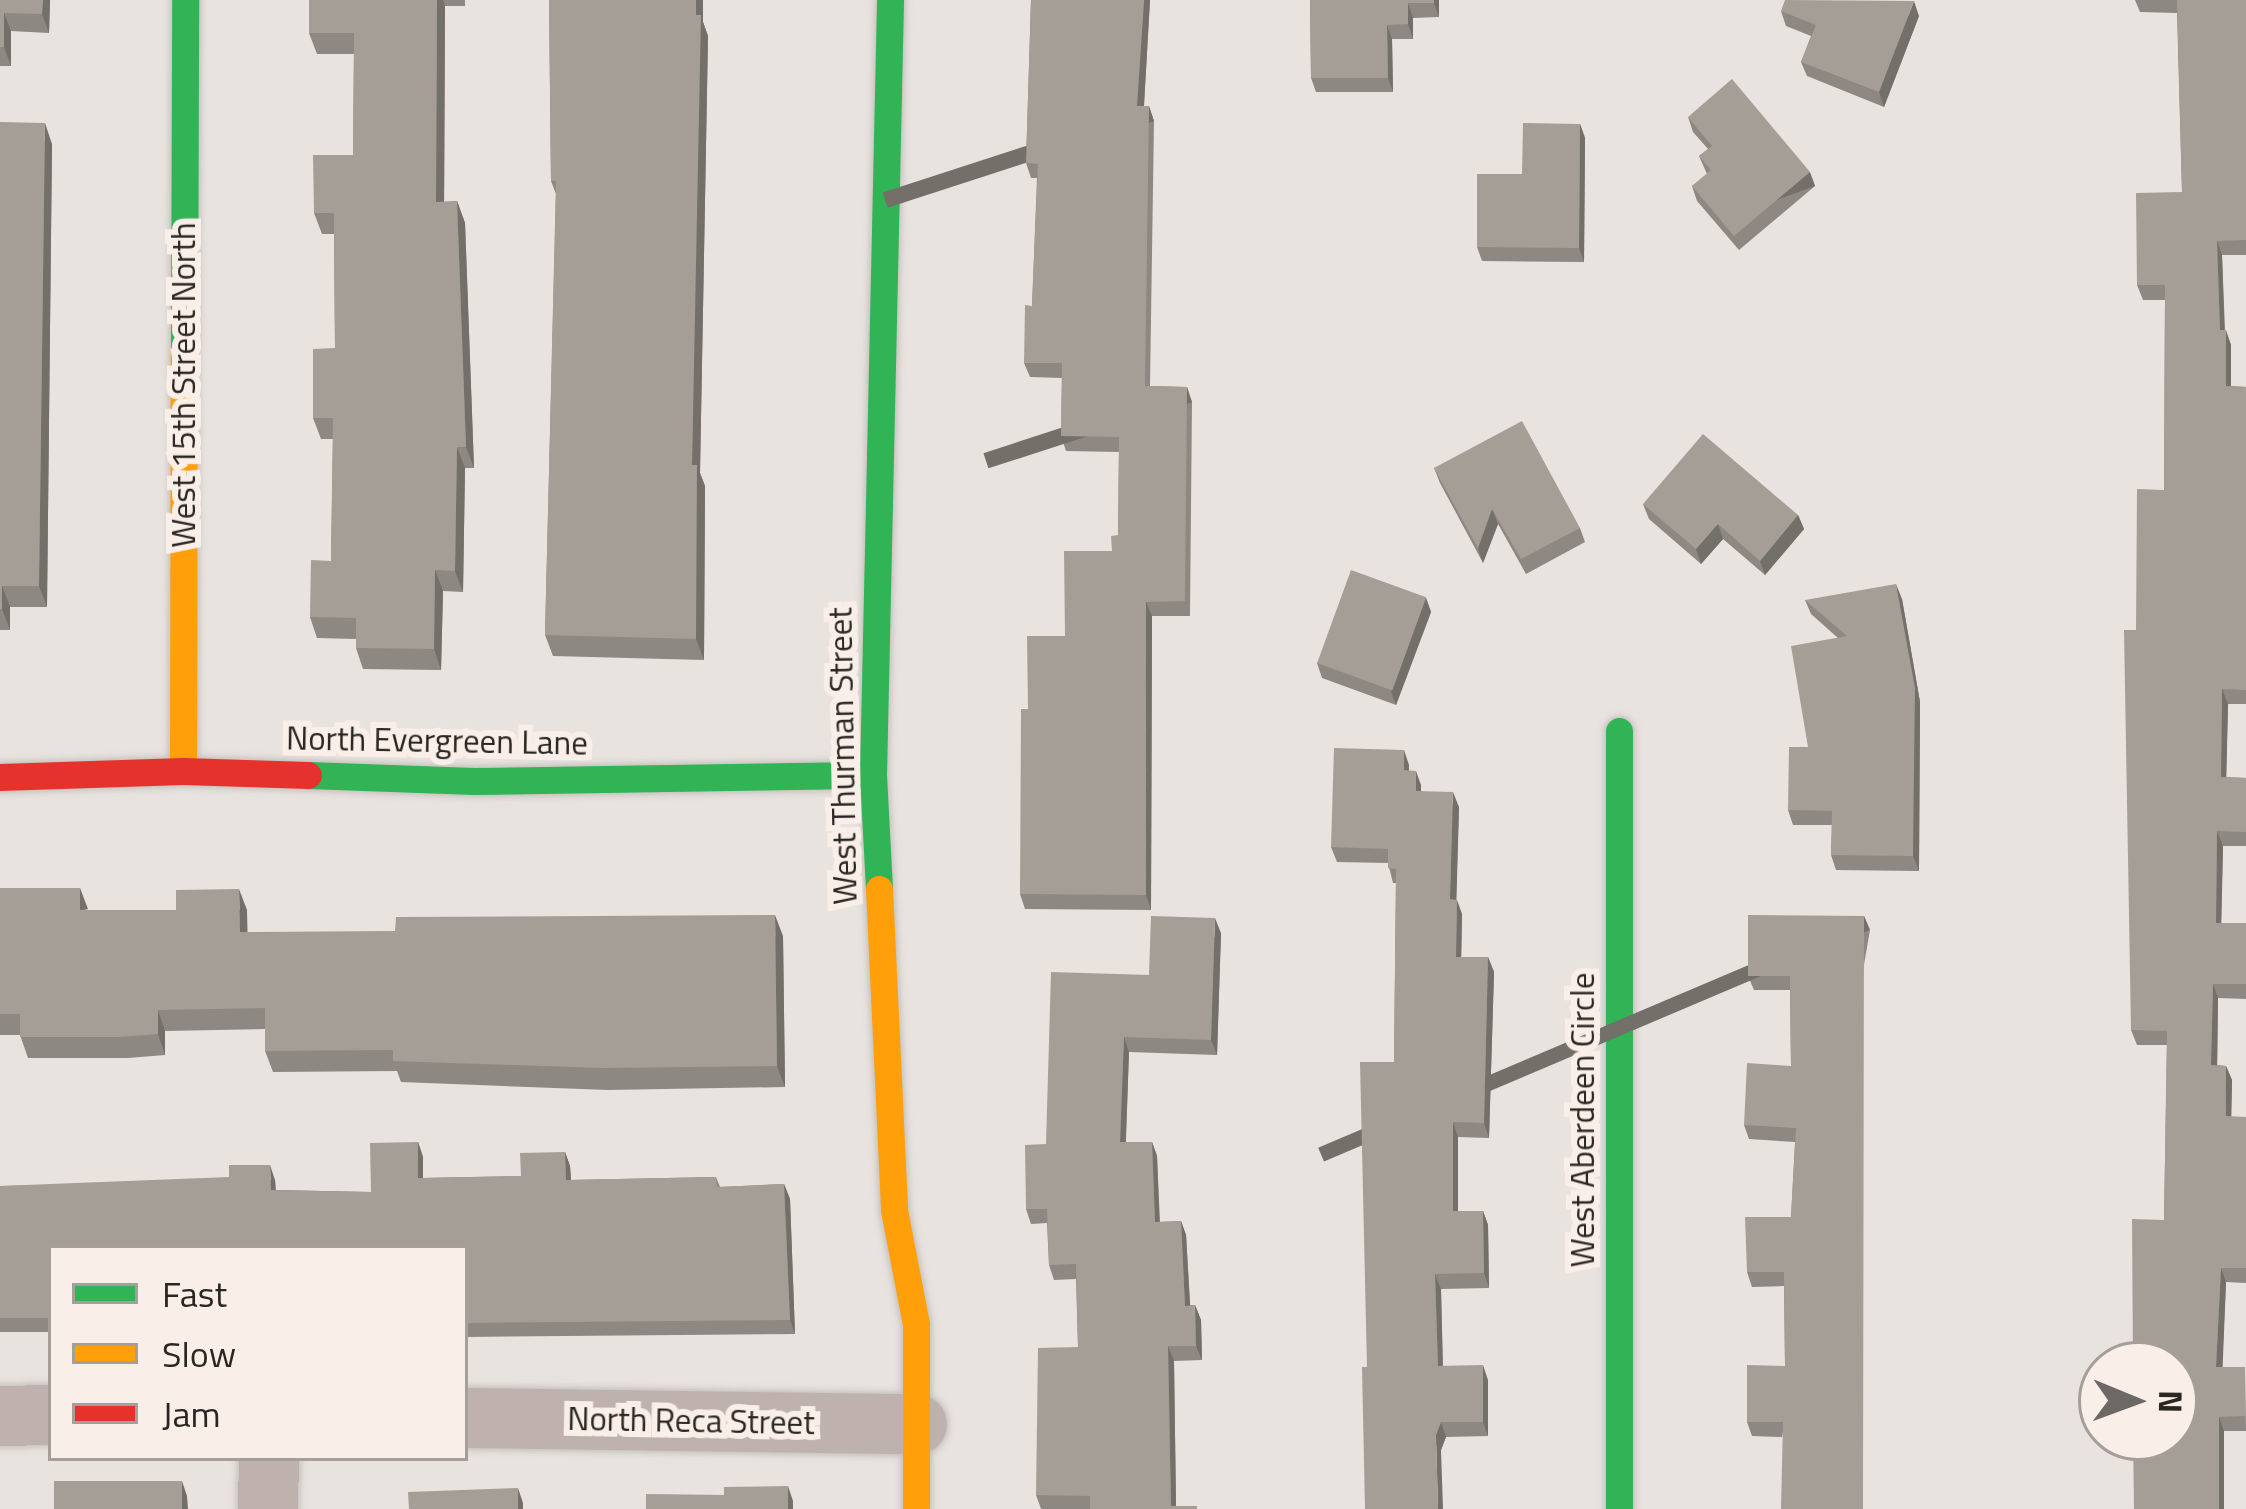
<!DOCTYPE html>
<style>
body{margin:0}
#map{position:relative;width:2246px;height:1509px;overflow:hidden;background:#e8e3df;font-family:"Titillium Web",sans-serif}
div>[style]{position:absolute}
.roads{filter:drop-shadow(0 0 3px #c5c1be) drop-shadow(0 0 3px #c5c1be)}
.street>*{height:60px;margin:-30px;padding:0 30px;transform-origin:30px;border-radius:30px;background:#beb1ae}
.fast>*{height:27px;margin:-13.5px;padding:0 13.5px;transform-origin:13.5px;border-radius:13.5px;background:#30b455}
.slow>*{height:27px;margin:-13.5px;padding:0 13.5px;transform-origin:13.5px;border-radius:13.5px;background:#ff9f0a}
.jam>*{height:27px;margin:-13.5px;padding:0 13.5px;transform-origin:13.5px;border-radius:13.5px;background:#e5322d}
.wall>*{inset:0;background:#8d8881}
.shaded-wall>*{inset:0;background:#736f69;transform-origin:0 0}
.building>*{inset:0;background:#a49e96;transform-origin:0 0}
span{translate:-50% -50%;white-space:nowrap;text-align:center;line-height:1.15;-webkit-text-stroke:12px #f9efe8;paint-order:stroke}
.street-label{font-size:33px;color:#2a2623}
.legend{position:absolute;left:48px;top:1245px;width:420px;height:216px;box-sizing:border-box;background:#f9efe8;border:3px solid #a69f99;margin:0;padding:15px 21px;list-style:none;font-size:36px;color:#2a2623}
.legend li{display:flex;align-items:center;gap:24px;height:60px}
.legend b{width:60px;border:3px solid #a69f99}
.north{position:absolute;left:2078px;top:1341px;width:120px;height:120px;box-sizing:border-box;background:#f9efe8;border:3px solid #a69f99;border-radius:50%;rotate:91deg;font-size:33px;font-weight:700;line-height:48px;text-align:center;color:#2a2623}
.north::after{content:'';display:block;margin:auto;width:42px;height:54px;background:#6c6865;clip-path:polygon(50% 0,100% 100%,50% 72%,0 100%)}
</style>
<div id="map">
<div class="roads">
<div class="street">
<div style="left:0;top:1416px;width:51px;rotate:-1.1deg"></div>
<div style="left:465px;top:1418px;width:452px;rotate:0.8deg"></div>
<div style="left:268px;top:1509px;width:51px;rotate:-88.9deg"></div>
</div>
<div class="fast">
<div style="left:184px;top:350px;width:350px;rotate:-89.8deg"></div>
<div style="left:1619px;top:731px;width:778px;rotate:90deg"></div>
<div style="left:308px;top:775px;width:166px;rotate:2.1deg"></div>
<div style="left:474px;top:781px;width:399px;rotate:-0.9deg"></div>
<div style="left:879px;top:889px;width:114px;rotate:-93deg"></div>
<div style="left:873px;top:775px;width:775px;rotate:-88.74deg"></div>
</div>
<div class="slow">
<div style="left:183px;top:771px;width:421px;rotate:-89.9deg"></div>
<div style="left:879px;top:889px;width:321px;rotate:87.3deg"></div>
<div style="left:894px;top:1210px;width:116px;rotate:79.1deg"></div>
<div style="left:916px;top:1324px;width:185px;rotate:90deg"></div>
</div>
<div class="jam">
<div style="left:0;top:777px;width:183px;rotate:-1.9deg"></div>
<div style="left:183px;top:771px;width:125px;rotate:1.8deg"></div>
</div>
</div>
<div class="wall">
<div style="clip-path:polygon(0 0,50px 0,49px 33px,11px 31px,11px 66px,0 66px)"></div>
<div style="clip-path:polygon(309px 0,465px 0,465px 6px,445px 6px,444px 202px,457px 201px,465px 223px,474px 468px,465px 468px,463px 592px,443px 591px,441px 670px,363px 669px,356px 648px,356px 639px,317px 638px,310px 617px,331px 561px,333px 439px,321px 439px,313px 418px,335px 348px,334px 234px,322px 234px,314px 213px,353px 155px,354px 54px,317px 54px,309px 33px)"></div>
<div style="clip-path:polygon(549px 0,703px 0,703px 22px,708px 36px,700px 473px,705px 486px,704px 660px,553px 656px,545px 635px,556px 194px,551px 181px)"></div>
<div style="clip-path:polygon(1031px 0,1150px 0,1144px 106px,1149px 106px,1154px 121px,1150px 386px,1187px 387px,1192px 402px,1190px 616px,1152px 616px,1151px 910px,1025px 909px,1020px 894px,1028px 709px,1112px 551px,1118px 535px,1119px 452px,1066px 451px,1061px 436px,1062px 378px,1030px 377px,1024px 363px,1032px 306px,1037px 178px,1031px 178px,1026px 163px)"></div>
<div style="clip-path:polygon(1310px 0,1439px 0,1439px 17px,1413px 18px,1413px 39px,1392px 39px,1393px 92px,1316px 92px,1311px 78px)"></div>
<div style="clip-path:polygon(2135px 0,2246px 0,2246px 255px,2222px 255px,2225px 330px,2231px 345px,2231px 386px,2246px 387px,2246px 704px,2228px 704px,2226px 777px,2246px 778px,2246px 846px,2223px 846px,2221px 923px,2246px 923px,2246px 999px,2218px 998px,2217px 1065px,2226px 1066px,2232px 1080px,2231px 1117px,2246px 1117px,2246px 1283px,2226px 1282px,2222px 1367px,2245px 1367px,2246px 1431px,2224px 1431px,2224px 1509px,2164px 1220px,2167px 1045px,2137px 1045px,2131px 1030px,2136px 630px,2164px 490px,2165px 300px,2143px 300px,2137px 285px,2182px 192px,2177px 13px,2140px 12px)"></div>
<div style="clip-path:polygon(1781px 11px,1919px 16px,1884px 107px,1807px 76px,1801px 62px,1811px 36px,1786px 26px)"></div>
<div style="clip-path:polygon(1688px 117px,1815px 186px,1739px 250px,1697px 201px,1692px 186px,1707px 174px,1699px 156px,1708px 149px,1693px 132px)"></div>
<div style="clip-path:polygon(0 122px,52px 144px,47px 607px,10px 607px,10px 630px,0 630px)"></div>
<div style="clip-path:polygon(1580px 124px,1585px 138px,1584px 262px,1482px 261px,1477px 247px,1522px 174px)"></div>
<div style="clip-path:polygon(1434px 468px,1580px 528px,1585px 542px,1526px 574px,1498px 524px,1483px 563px,1440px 483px)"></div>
<div style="clip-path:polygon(1643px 504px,1798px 515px,1804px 529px,1765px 575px,1723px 539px,1701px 564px,1649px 519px)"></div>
<div style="clip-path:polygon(1426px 598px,1431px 612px,1396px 705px,1322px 678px,1317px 663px)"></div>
<div style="clip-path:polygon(1902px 599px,1920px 702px,1919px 871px,1836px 870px,1831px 855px,1832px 825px,1793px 825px,1788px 810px,1808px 747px,1838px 638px,1811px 614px,1805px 600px)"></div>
<div style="clip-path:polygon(1409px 765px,1409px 771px,1421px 785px,1421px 791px,1459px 807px,1456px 900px,1462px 914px,1461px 957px,1488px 957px,1494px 972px,1489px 1138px,1458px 1137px,1458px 1211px,1483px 1211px,1488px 1225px,1489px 1288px,1441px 1289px,1443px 1366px,1488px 1380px,1488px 1436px,1446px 1437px,1441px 1450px,1367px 1367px,1394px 1062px,1396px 883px,1393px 883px,1388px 863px,1337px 862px,1331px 847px)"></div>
<div style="clip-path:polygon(0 888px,88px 910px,247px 910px,247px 932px,783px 936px,785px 1087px,608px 1090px,401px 1082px,397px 1071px,273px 1072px,265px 1051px,265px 1029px,165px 1031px,165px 1055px,128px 1058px,28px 1058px,20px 1035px,0 1035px)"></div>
<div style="clip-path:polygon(1864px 916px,1870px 930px,1782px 1437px,1752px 1436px,1747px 1422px,1785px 1366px,1784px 1286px,1752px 1287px,1747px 1272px,1791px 1217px,1795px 1142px,1749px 1139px,1744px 1125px,1791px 1066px,1790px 990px,1754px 990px,1748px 976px)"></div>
<div style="clip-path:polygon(1221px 933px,1217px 1055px,1129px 1052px,1126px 1142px,1152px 1142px,1157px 1156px,1160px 1222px,1181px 1221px,1186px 1235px,1190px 1305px,1195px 1305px,1201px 1320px,1202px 1360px,1174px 1361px,1176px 1506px,1198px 1509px,1041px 1509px,1036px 1495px,1078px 1347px,1076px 1279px,1054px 1280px,1049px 1265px,1047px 1223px,1031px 1224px,1026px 1209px,1046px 1144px,1149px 975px)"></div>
<div style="clip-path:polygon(418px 1142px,423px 1157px,423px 1178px,521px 1176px,565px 1152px,570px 1166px,571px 1180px,716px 1177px,720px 1187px,784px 1184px,790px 1199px,795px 1334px,465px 1337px,465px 1248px,51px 1248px,51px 1332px,0 1332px,0 1186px,275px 1180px,276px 1190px,371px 1192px)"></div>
</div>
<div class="shaded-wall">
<div style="clip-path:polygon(43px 0,50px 0,49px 33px,42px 14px)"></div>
<div style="clip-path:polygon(437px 0,443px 0,445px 6px,444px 223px,436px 202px)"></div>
<div style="clip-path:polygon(696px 0,703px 0,703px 22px,708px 36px,700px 473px,705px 486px,704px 660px,696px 639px,692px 465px)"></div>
<div style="clip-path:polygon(1144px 0,1150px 0,1143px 121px,1137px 106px)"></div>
<div style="clip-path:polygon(1434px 0,1439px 0,1439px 17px,1434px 3px)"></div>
<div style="clip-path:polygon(1914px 1px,1919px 16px,1884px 107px,1879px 92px)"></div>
<div style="clip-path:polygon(1408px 3px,1413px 18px,1413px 39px,1408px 24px)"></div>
<div style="clip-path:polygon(4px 13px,11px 31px,11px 66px,4px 47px)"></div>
<div style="clip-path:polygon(1387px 25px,1392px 39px,1393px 92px,1388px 78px)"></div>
<div style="left:1149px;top:106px;width:16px;height:280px;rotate:72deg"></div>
<div style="clip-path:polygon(45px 123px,52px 144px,47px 607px,39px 586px)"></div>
<div style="clip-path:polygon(1580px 124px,1585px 138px,1584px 262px,1579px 248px)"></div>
<div style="left:1810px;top:172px;width:15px;height:99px;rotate:70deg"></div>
<div style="clip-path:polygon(457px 201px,465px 223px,474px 468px,466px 447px)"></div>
<div style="clip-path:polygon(2217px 241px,2222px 255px,2225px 345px,2220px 330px)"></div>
<div style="clip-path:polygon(2226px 330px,2231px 345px,2231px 401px,2226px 386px)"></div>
<div style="left:1187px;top:387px;width:16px;height:214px;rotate:72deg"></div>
<div style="clip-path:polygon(457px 447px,465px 468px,463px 592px,455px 571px)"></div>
<div style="clip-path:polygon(1492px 509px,1498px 524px,1483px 563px,1478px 548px)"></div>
<div style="clip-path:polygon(1798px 515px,1804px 529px,1765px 575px,1760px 561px)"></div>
<div style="clip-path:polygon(1718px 524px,1723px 539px,1701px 564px,1696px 549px)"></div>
<div style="clip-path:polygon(435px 570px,443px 591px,441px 670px,434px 649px)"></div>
<div style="clip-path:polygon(1896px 584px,1902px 599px,1920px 702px,1919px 871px,1913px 856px)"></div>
<div style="clip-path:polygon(2px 586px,10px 607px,10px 630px,2px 609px)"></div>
<div style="clip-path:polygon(1426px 598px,1431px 612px,1396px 705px,1391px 691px)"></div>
<div style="clip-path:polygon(1146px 602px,1152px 616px,1151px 910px,1146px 895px)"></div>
<div style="clip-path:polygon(2222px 689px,2228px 704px,2226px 792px,2221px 777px)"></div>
<div style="clip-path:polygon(1404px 750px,1409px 765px,1409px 785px,1404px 770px)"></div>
<div style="clip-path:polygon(1416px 771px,1421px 785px,1421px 806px,1416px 791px)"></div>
<div style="clip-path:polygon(1453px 792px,1459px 807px,1456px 914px,1450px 899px)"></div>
<div style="clip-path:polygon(2217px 831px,2223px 846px,2221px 937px,2216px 923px)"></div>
<div style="clip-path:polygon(80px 888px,88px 909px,80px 910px)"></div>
<div style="clip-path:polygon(239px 889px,247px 910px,248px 953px,240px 932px)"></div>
<div style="clip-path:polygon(1457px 900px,1462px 914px,1461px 972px,1456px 957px)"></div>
<div style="clip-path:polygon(775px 915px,783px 936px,785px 1087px,777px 1066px)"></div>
<div style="left:1864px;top:916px;width:15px;height:593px;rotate:67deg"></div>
<div style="clip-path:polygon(1215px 918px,1221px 933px,1217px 1055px,1211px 1040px)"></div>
<div style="clip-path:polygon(1488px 957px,1494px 972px,1489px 1138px,1484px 1123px)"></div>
<div style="clip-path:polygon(2213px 984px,2218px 998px,2217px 1080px,2211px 1065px)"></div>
<div style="clip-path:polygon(158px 1010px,165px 1031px,165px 1055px,158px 1034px)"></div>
<div style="clip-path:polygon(1124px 1037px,1129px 1052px,1125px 1157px,1120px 1142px)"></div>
<div style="clip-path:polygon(2226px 1066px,2232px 1080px,2231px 1131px,2226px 1116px)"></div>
<div style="clip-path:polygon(1453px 1122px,1458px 1137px,1458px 1226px,1453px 1211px)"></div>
<div style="clip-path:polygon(418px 1142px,423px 1157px,423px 1193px,418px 1178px)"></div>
<div style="clip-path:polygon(1152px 1142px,1157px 1156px,1160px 1236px,1155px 1222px)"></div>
<div style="clip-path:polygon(565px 1152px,570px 1166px,572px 1195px,566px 1180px)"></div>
<div style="clip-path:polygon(270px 1165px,275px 1180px,276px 1205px,271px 1190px)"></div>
<div style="clip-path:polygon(784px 1184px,790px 1199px,795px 1334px,790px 1320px)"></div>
<div style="clip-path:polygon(1483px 1211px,1488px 1225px,1489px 1288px,1484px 1273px)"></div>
<div style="clip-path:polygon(1181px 1221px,1186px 1235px,1191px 1320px,1185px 1306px)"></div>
<div style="clip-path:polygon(2221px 1268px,2226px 1282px,2222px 1382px,2216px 1367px)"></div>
<div style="clip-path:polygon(1435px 1274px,1441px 1289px,1443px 1381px,1438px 1366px)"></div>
<div style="clip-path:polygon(1195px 1305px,1201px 1320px,1202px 1360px,1196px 1346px)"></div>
<div style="clip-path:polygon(1168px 1346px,1174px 1361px,1176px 1509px,1171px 1506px)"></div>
<div style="clip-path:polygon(1483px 1365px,1488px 1380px,1488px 1436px,1483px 1422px)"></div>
<div style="clip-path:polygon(2219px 1417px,2224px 1431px,2224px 1509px,2219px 1509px)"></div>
<div style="clip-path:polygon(1441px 1422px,1446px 1437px,1441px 1450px,1443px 1509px,1438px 1509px,1436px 1435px)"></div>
<div style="clip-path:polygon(182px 1481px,187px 1496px,188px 1509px,182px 1509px)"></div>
<div style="clip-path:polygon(788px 1486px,793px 1501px,793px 1509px,788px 1509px)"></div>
<div style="clip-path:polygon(518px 1488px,523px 1503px,523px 1509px,518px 1509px)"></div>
</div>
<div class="building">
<div style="clip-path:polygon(0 0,43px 0,42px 14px,4px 13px,4px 47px,0 47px)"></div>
<div style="clip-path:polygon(309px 0,437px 0,436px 202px,457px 201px,466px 447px,457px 447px,455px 571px,435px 570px,434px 649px,356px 648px,356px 618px,310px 617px,311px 560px,331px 561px,333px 418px,313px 418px,313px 349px,335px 348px,334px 213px,314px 213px,313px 155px,353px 155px,354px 33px,309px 33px)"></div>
<div style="clip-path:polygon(549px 0,696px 0,696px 15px,701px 15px,692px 465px,697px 465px,696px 639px,545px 635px,556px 181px,551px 181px)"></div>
<div style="clip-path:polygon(1031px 0,1144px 0,1137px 106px,1149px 106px,1145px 386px,1187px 387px,1185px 601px,1146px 602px,1146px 895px,1020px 894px,1021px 709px,1028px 709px,1027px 636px,1065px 636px,1064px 551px,1112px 551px,1111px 536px,1118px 535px,1119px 437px,1061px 436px,1062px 363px,1024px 363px,1025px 305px,1032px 306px,1038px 164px,1026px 163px)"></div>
<div style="clip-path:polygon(1310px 0,1434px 0,1434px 3px,1408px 3px,1408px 24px,1387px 25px,1388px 78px,1311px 78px)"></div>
<div style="clip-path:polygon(1785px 0,1914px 1px,1879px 92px,1801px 62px,1816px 25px,1781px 11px)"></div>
<div style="clip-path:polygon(2177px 0,2246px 0,2246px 240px,2217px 241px,2220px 330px,2226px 330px,2226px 386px,2246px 387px,2246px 690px,2222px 689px,2221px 777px,2246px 778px,2246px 832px,2217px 831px,2216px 923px,2246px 923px,2246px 984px,2213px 984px,2211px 1065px,2226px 1066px,2226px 1116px,2246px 1117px,2246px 1268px,2221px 1268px,2216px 1367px,2245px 1367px,2245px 1416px,2219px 1417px,2219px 1509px,2134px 1509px,2133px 1437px,2174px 1437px,2174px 1365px,2133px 1365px,2132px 1219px,2164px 1220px,2167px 1031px,2131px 1030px,2124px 630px,2136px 630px,2137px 489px,2164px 490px,2165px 285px,2137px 285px,2136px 193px,2182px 192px)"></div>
<div style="clip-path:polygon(1732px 79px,1810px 172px,1734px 236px,1692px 186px,1711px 170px,1699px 156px,1712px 146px,1688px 117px)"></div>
<div style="clip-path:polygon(0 122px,45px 123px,39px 586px,2px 586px,2px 609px,0 609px)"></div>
<div style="clip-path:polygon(1523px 123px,1580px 124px,1579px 248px,1477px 247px,1477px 174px,1522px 174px)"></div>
<div style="clip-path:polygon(1522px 421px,1580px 528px,1521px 559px,1492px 509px,1478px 548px,1434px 468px)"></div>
<div style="clip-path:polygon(1703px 434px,1798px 515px,1760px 561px,1718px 524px,1696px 549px,1643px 504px)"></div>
<div style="left:1351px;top:570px;width:80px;height:99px;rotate:20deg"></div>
<div style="clip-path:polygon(1896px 584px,1915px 688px,1913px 856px,1831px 855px,1832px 811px,1788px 810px,1789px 747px,1808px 747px,1791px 646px,1847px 636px,1805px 600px)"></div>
<div style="clip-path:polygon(1334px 748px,1404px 750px,1404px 770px,1416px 771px,1416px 791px,1453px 792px,1450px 899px,1457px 900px,1456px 957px,1488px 957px,1484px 1123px,1453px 1122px,1453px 1211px,1483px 1211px,1484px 1273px,1435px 1274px,1438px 1366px,1483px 1365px,1483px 1422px,1441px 1422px,1436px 1435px,1438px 1509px,1365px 1509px,1362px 1367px,1367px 1367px,1360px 1062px,1394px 1062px,1396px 869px,1388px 868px,1388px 849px,1331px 847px)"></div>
<div style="clip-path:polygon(0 888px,80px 888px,80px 910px,176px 910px,176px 890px,239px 889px,240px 932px,395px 931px,396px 917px,775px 915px,777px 1066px,601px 1068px,393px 1061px,393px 1050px,265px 1051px,265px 1008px,158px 1010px,158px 1034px,120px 1037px,20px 1037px,20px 1014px,0 1014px)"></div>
<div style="clip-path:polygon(1748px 915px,1864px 916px,1863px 1509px,1781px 1509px,1783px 1422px,1747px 1422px,1747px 1365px,1785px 1366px,1784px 1272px,1747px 1272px,1745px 1217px,1791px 1217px,1796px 1128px,1744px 1125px,1747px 1063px,1791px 1066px,1790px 976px,1748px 976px)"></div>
<div style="clip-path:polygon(1151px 916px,1215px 918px,1211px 1040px,1124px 1037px,1120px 1142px,1152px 1142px,1155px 1222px,1181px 1221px,1185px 1306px,1195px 1305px,1196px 1346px,1168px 1346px,1171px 1506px,1197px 1506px,1197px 1509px,1090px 1509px,1090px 1496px,1036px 1495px,1038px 1348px,1078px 1347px,1076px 1264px,1049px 1265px,1047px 1209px,1026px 1209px,1025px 1145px,1046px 1144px,1051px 972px,1149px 975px)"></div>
<div style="clip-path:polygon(418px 1142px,418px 1178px,521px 1176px,520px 1153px,565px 1152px,566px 1180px,716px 1177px,717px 1187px,784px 1184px,790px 1320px,465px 1323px,465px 1248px,51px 1248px,51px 1318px,0 1318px,0 1186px,229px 1177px,229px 1165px,270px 1165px,271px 1190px,371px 1192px,370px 1143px)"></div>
<div style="left:182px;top:1481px;width:28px;height:128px;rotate:90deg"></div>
<div style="clip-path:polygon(788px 1486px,788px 1509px,646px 1509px,646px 1494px,724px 1495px,724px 1487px)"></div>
<div style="clip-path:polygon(518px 1488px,518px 1509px,409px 1509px,408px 1492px)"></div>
</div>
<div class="street-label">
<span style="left:184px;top:385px;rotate:-90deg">West 15th Street North</span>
<span style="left:437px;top:741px;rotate:1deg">North Evergreen Lane</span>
<span style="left:843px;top:756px;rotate:-91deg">West Thurman Street</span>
<span style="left:1583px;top:1120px;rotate:-90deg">West Aberdeen Circle</span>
<span style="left:691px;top:1421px;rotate:1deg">North Reca Street</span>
</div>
<ul class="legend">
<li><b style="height:15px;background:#30b455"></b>Fast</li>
<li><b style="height:15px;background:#ff9f0a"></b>Slow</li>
<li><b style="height:15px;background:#e5322d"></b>Jam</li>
</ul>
<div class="north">N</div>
</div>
